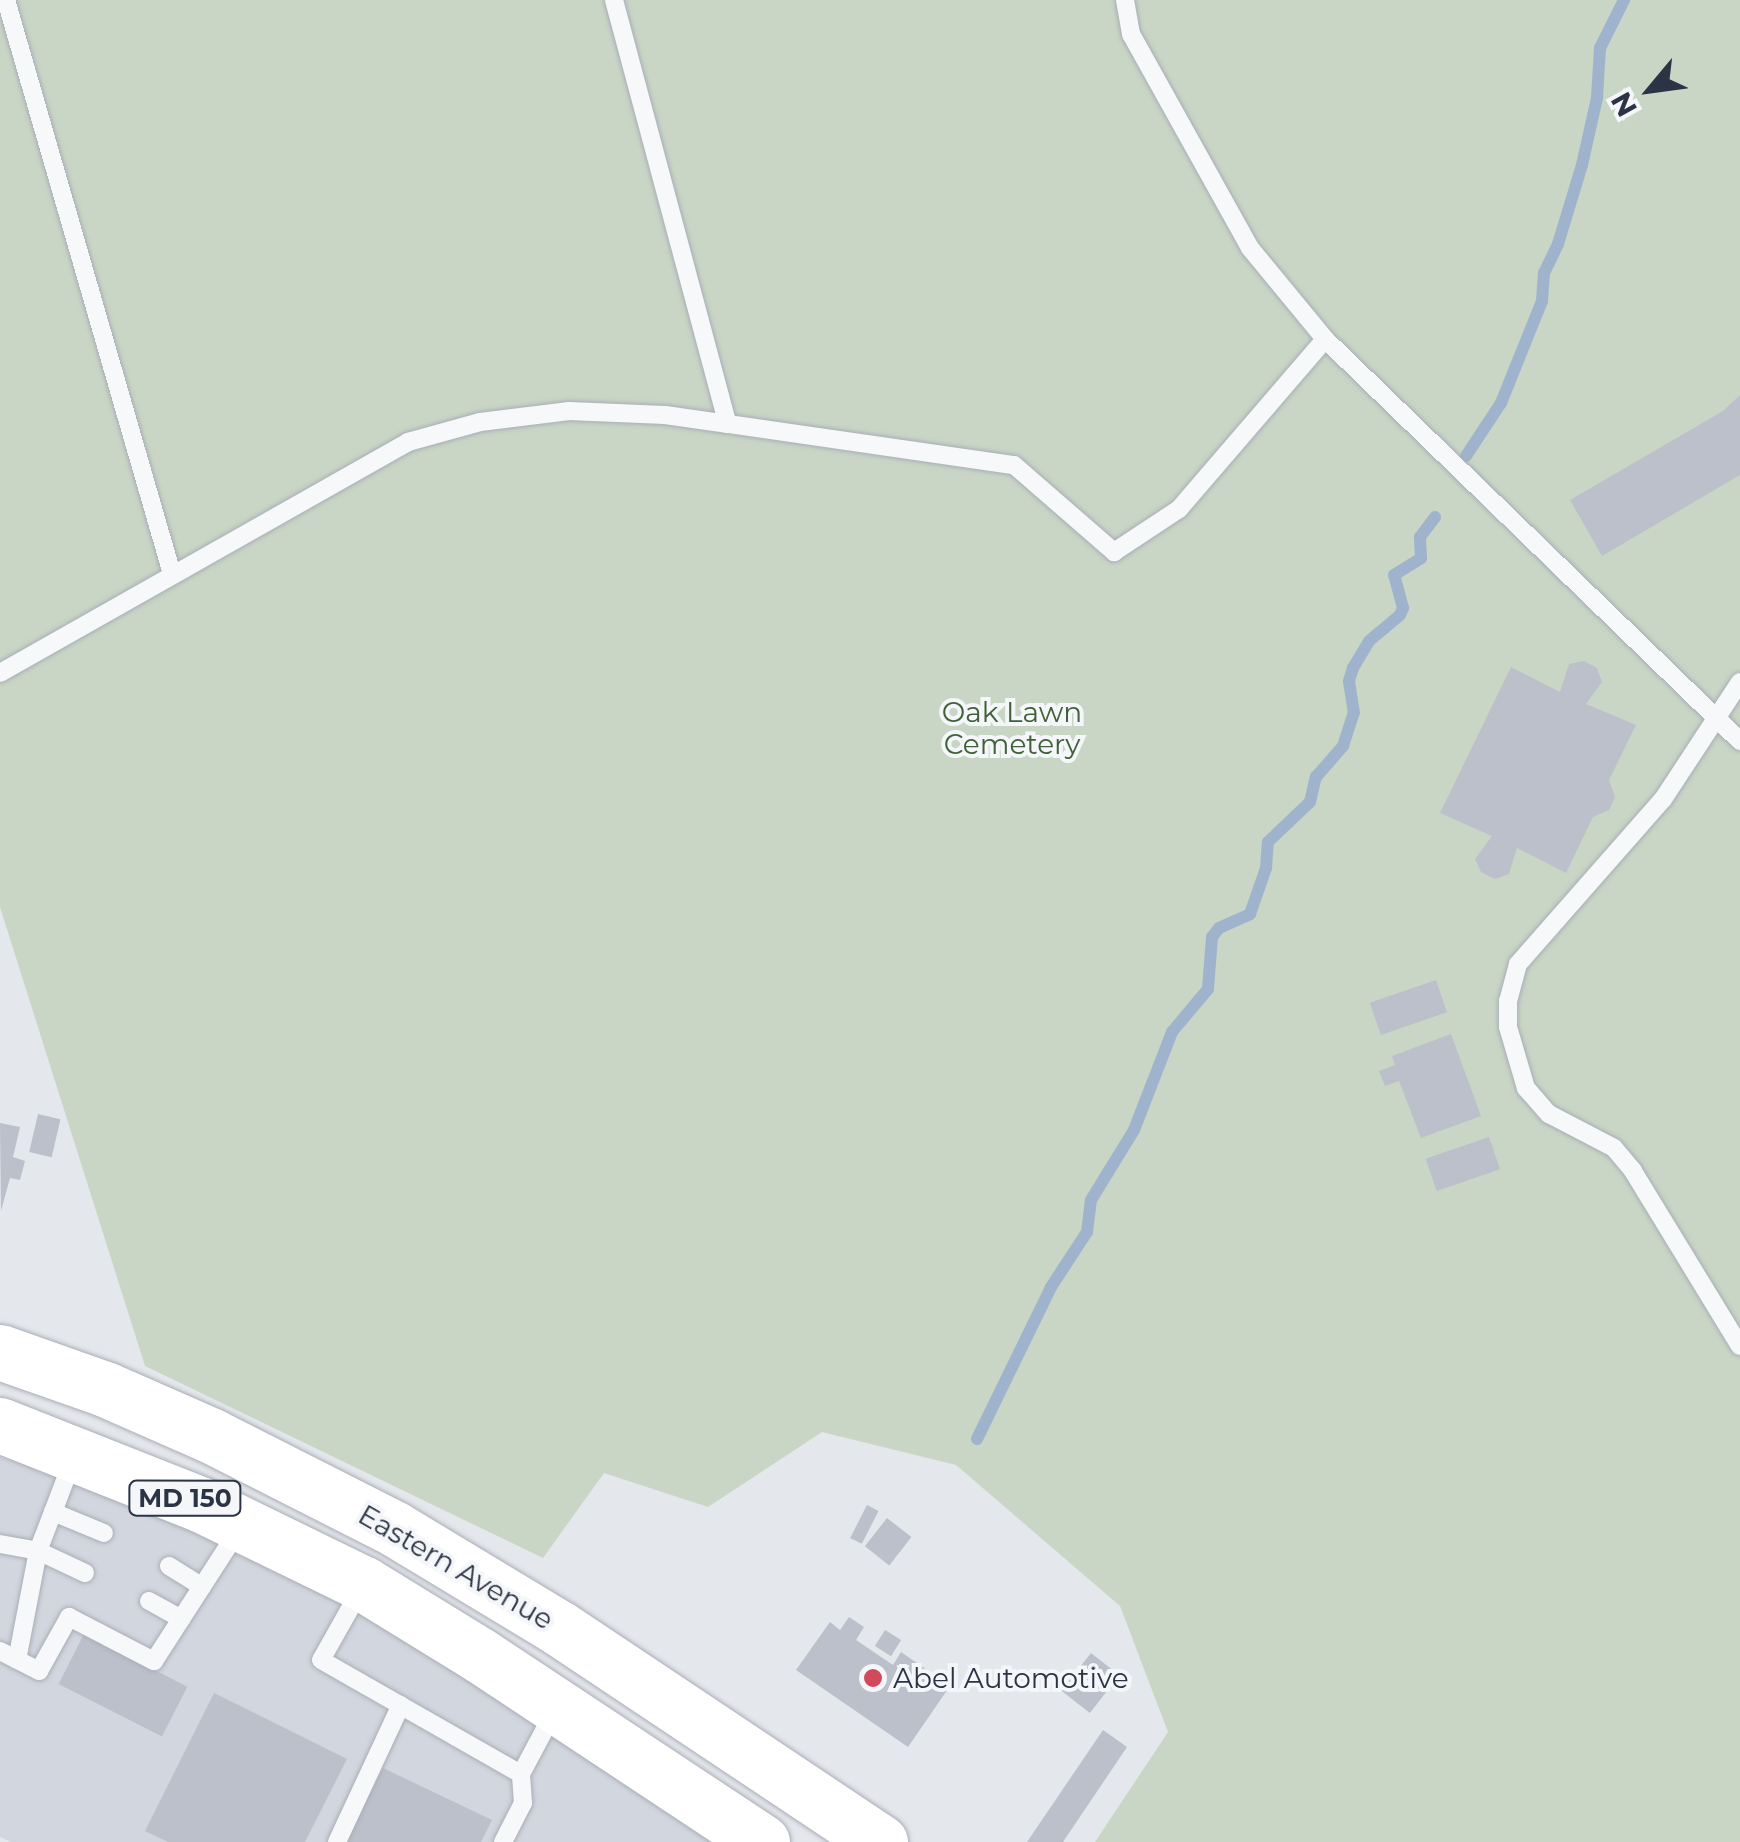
<!DOCTYPE html>
<style>
body{margin:0}
#map{position:relative;width:1740px;height:1842px;overflow:hidden;background:#e4e7ec;font-family:Montserrat,sans-serif}
div>[style]{position:absolute}
.built>*{inset:0;background:#d2d6de}
.green>*{inset:0;background:#c9d6c5}
.stream>*{height:12px;margin:-6px;padding:0 6px;transform-origin:6px;border-radius:6px;background:#9fb4cc}
.building>*{inset:0;background:#bbc0ca;transform-origin:0 0}
.roads{filter:drop-shadow(0 0 2px #a9aeb7) drop-shadow(0 0 2px #a9aeb7)}
.lane>*{height:18px;margin:-9px;padding:0 9px;transform-origin:9px;border-radius:9px;background:#f7f8fa}
.primary>*{height:55px;margin:-27.5px;padding:0 27.5px;transform-origin:27.5px;border-radius:27.5px;background:#fff}
.dots>*{width:28px;height:28px;translate:-50% -50%;box-sizing:border-box;border:5px solid #f4f6f9;border-radius:50%}
span{translate:-50% -50%;white-space:nowrap;text-align:center;line-height:1.15;-webkit-text-stroke:8px #f4f6f9;paint-order:stroke}
.shield-label span{padding:2px 8px;background:#f4f6f9;border:2px solid;border-radius:8px;-webkit-text-stroke-width:0}
.shield-label{font-size:25px;color:#2b3445;font-weight:700}
.park-label{font-size:28px;color:#3f6138}
.street-label{font-size:28px;color:#2b3445}
.poi-label{font-size:28px;color:#2b3445}
.left{translate:0 -50%;text-align:left}
.north{position:absolute;left:1600px;top:40px;width:100px;height:100px;-webkit-text-stroke:8px #f4f6f9;paint-order:stroke;rotate:241deg;font-size:28px;font-weight:700;line-height:40px;text-align:center;color:#2b3445}
.north::after{content:'';display:block;margin:auto;width:35px;height:45px;background:#2b3445;clip-path:polygon(50% 0,100% 100%,50% 72%,0 100%)}
</style>
<div id="map">
<div class="built">
<div style="clip-path:polygon(0 1457px,71px 1480px,335px 1588px,723px 1842px,11px 1842px,0 1837px)"></div>
</div>
<div class="green">
<div style="clip-path:polygon(0 0,1740px 0,1740px 1842px,1095px 1842px,1168px 1732px,1120px 1606px,956px 1465px,822px 1432px,708px 1507px,604px 1473px,543px 1558px,145px 1366px,0 907px)"></div>
</div>
<div class="stream">
<div style="left:1466px;top:456px;width:64px;rotate:-56.6deg"></div>
<div style="left:1501px;top:403px;width:110px;rotate:-68.1deg"></div>
<div style="left:1542px;top:301px;width:28px;rotate:-86deg"></div>
<div style="left:1544px;top:273px;width:32px;rotate:-64deg"></div>
<div style="left:1558px;top:244px;width:83px;rotate:-73.1deg"></div>
<div style="left:1582px;top:165px;width:69px;rotate:-77.4deg"></div>
<div style="left:1597px;top:98px;width:50px;rotate:-86.6deg"></div>
<div style="left:1600px;top:48px;width:54px;rotate:-63.4deg"></div>
<div style="left:977px;top:1439px;width:169px;rotate:-64deg"></div>
<div style="left:1051px;top:1287px;width:66px;rotate:-56.8deg"></div>
<div style="left:1087px;top:1232px;width:32px;rotate:-83deg"></div>
<div style="left:1091px;top:1200px;width:82px;rotate:-58.4deg"></div>
<div style="left:1134px;top:1130px;width:105px;rotate:-68.8deg"></div>
<div style="left:1172px;top:1032px;width:56px;rotate:-50.1deg"></div>
<div style="left:1208px;top:989px;width:52px;rotate:-85.6deg"></div>
<div style="left:1212px;top:937px;width:11px;rotate:-52deg"></div>
<div style="left:1219px;top:928px;width:34px;rotate:-24deg"></div>
<div style="left:1250px;top:914px;width:49px;rotate:-70.8deg"></div>
<div style="left:1266px;top:868px;width:26px;rotate:-86deg"></div>
<div style="left:1268px;top:842px;width:58px;rotate:-43.6deg"></div>
<div style="left:1310px;top:802px;width:26px;rotate:-77deg"></div>
<div style="left:1316px;top:777px;width:41px;rotate:-48.9deg"></div>
<div style="left:1343px;top:746px;width:35px;rotate:-72deg"></div>
<div style="left:1354px;top:713px;width:32px;rotate:-99deg"></div>
<div style="left:1349px;top:681px;width:14px;rotate:-73deg"></div>
<div style="left:1353px;top:668px;width:31px;rotate:-59deg"></div>
<div style="left:1369px;top:641px;width:40px;rotate:-40deg"></div>
<div style="left:1400px;top:615px;width:8px;rotate:-67deg"></div>
<div style="left:1403px;top:608px;width:34px;rotate:-105deg"></div>
<div style="left:1394px;top:575px;width:32px;rotate:-32deg"></div>
<div style="left:1421px;top:558px;width:21px;rotate:-93deg"></div>
<div style="left:1420px;top:537px;width:25px;rotate:-53deg"></div>
</div>
<div class="building">
<div style="clip-path:polygon(1740px 395px,1740px 475px,1602px 556px,1570px 500px,1723px 411px)"></div>
<div style="clip-path:polygon(1584px 661px,1597px 668px,1602px 682px,1586px 704px,1636px 725px,1609px 780px,1615px 797px,1609px 810px,1593px 817px,1566px 873px,1517px 848px,1509px 874px,1495px 879px,1481px 872px,1475px 859px,1492px 836px,1440px 813px,1511px 667px,1560px 692px,1569px 664px)"></div>
<div style="left:1436px;top:980px;width:34px;height:70px;rotate:71deg"></div>
<div style="clip-path:polygon(1451px 1034px,1481px 1116px,1421px 1138px,1399px 1081px,1385px 1086px,1379px 1071px,1395px 1065px,1392px 1056px)"></div>
<div style="left:38px;top:1114px;width:23px;height:39px;rotate:13deg"></div>
<div style="clip-path:polygon(0 1123px,20px 1127px,13px 1157px,25px 1161px,20px 1180px,10px 1178px,1px 1211px)"></div>
<div style="left:1489px;top:1137px;width:34px;height:67px;rotate:71deg"></div>
<div style="left:867px;top:1505px;width:13px;height:37px;rotate:27deg"></div>
<div style="left:887px;top:1518px;width:31px;height:36px;rotate:38deg"></div>
<div style="clip-path:polygon(849px 1617px,864px 1627px,856px 1640px,893px 1665px,901px 1652px,950px 1686px,908px 1747px,796px 1670px,830px 1622px,840px 1630px)"></div>
<div style="left:885px;top:1630px;width:19px;height:19px;rotate:32deg"></div>
<div style="left:84px;top:1634px;width:116px;height:56px;rotate:27deg"></div>
<div style="left:1091px;top:1653px;width:36px;height:48px;rotate:38deg"></div>
<div style="clip-path:polygon(214px 1693px,347px 1759px,305px 1842px,168px 1842px,145px 1831px)"></div>
<div style="clip-path:polygon(1103px 1730px,1127px 1747px,1063px 1842px,1027px 1842px)"></div>
<div style="clip-path:polygon(383px 1768px,492px 1820px,481px 1842px,346px 1842px)"></div>
</div>
<div class="roads">
<div class="lane">
<div style="left:6px;top:0;width:598px;rotate:73.87deg"></div>
<div style="left:614px;top:0;width:439px;rotate:75deg"></div>
<div style="left:728px;top:424px;width:289px;rotate:8.2deg"></div>
<div style="left:1014px;top:465px;width:133px;rotate:41deg"></div>
<div style="left:1114px;top:552px;width:78px;rotate:-33.5deg"></div>
<div style="left:1179px;top:509px;width:224px;rotate:-49.3deg"></div>
<div style="left:1325px;top:339px;width:578px;rotate:44.09deg"></div>
<div style="left:1125px;top:0;width:35px;rotate:80deg"></div>
<div style="left:1131px;top:34px;width:245px;rotate:60.9deg"></div>
<div style="left:1250px;top:248px;width:118px;rotate:50.5deg"></div>
<div style="left:0;top:673px;width:469px;rotate:-29.5deg"></div>
<div style="left:408px;top:442px;width:75px;rotate:-15.5deg"></div>
<div style="left:480px;top:422px;width:90px;rotate:-7deg"></div>
<div style="left:569px;top:411px;width:96px;rotate:2.4deg"></div>
<div style="left:665px;top:415px;width:64px;rotate:8.1deg"></div>
<div style="left:1740px;top:682px;width:140px;rotate:123.3deg"></div>
<div style="left:1663px;top:799px;width:220px;rotate:131.3deg"></div>
<div style="left:1518px;top:964px;width:38px;rotate:105deg"></div>
<div style="left:1508px;top:1001px;width:26px;rotate:90deg"></div>
<div style="left:1508px;top:1027px;width:64px;rotate:73.6deg"></div>
<div style="left:1526px;top:1088px;width:35px;rotate:49deg"></div>
<div style="left:1549px;top:1114px;width:73px;rotate:27.6deg"></div>
<div style="left:1614px;top:1148px;width:30px;rotate:50deg"></div>
<div style="left:1633px;top:1171px;width:205px;rotate:58.6deg"></div>
<div style="left:53px;top:1512px;width:53px;rotate:-69.2deg"></div>
<div style="left:0;top:1544px;width:39px;rotate:10deg"></div>
<div style="left:38px;top:1551px;width:111px;rotate:100.9deg"></div>
<div style="left:169px;top:1566px;width:39px;rotate:32deg"></div>
<div style="left:85px;top:1573px;width:52px;rotate:-154.9deg"></div>
<div style="left:38px;top:1551px;width:42px;rotate:-69deg"></div>
<div style="left:53px;top:1512px;width:55px;rotate:22.4deg"></div>
<div style="left:361px;top:1589px;width:81px;rotate:119.4deg"></div>
<div style="left:321px;top:1660px;width:230px;rotate:29.7deg"></div>
<div style="left:521px;top:1774px;width:72px;rotate:-62deg"></div>
<div style="left:149px;top:1601px;width:37px;rotate:29deg"></div>
<div style="left:0;top:1651px;width:44px;rotate:27.1deg"></div>
<div style="left:39px;top:1671px;width:62px;rotate:-60.9deg"></div>
<div style="left:69px;top:1617px;width:96px;rotate:27.4deg"></div>
<div style="left:154px;top:1661px;width:157px;rotate:-57.2deg"></div>
<div style="left:337px;top:1842px;width:151px;rotate:-65deg"></div>
<div style="left:503px;top:1842px;width:44px;rotate:-62.9deg"></div>
<div style="left:523px;top:1803px;width:29px;rotate:-94deg"></div>
</div>
<div class="primary">
<div style="left:0;top:1352px;width:111px;rotate:19.4deg"></div>
<div style="left:105px;top:1389px;width:117px;rotate:23.7deg"></div>
<div style="left:212px;top:1436px;width:205px;rotate:26.9deg"></div>
<div style="left:395px;top:1529px;width:192px;rotate:31.1deg"></div>
<div style="left:559px;top:1628px;width:386px;rotate:33.7deg"></div>
<div style="left:0;top:1425px;width:217px;rotate:21.6deg"></div>
<div style="left:202px;top:1505px;width:180px;rotate:26deg"></div>
<div style="left:364px;top:1584px;width:137px;rotate:31.6deg"></div>
<div style="left:481px;top:1656px;width:337px;rotate:33.5deg"></div>
</div>
</div>
<div class="dots">
<div style="left:873px;top:1678px;background:#d1495b"></div>
</div>
<div class="shield-label">
<span style="left:185px;top:1498px">MD 150</span>
</div>
<div class="park-label">
<span style="left:1012px;top:728px">Oak Lawn<br>Cemetery</span>
</div>
<div class="street-label">
<span style="left:456px;top:1567px;rotate:30deg">Eastern Avenue</span>
</div>
<div class="poi-label">
<span class="left" style="left:893px;top:1678px">Abel Automotive</span>
</div>
<div class="north">N</div>
</div>
